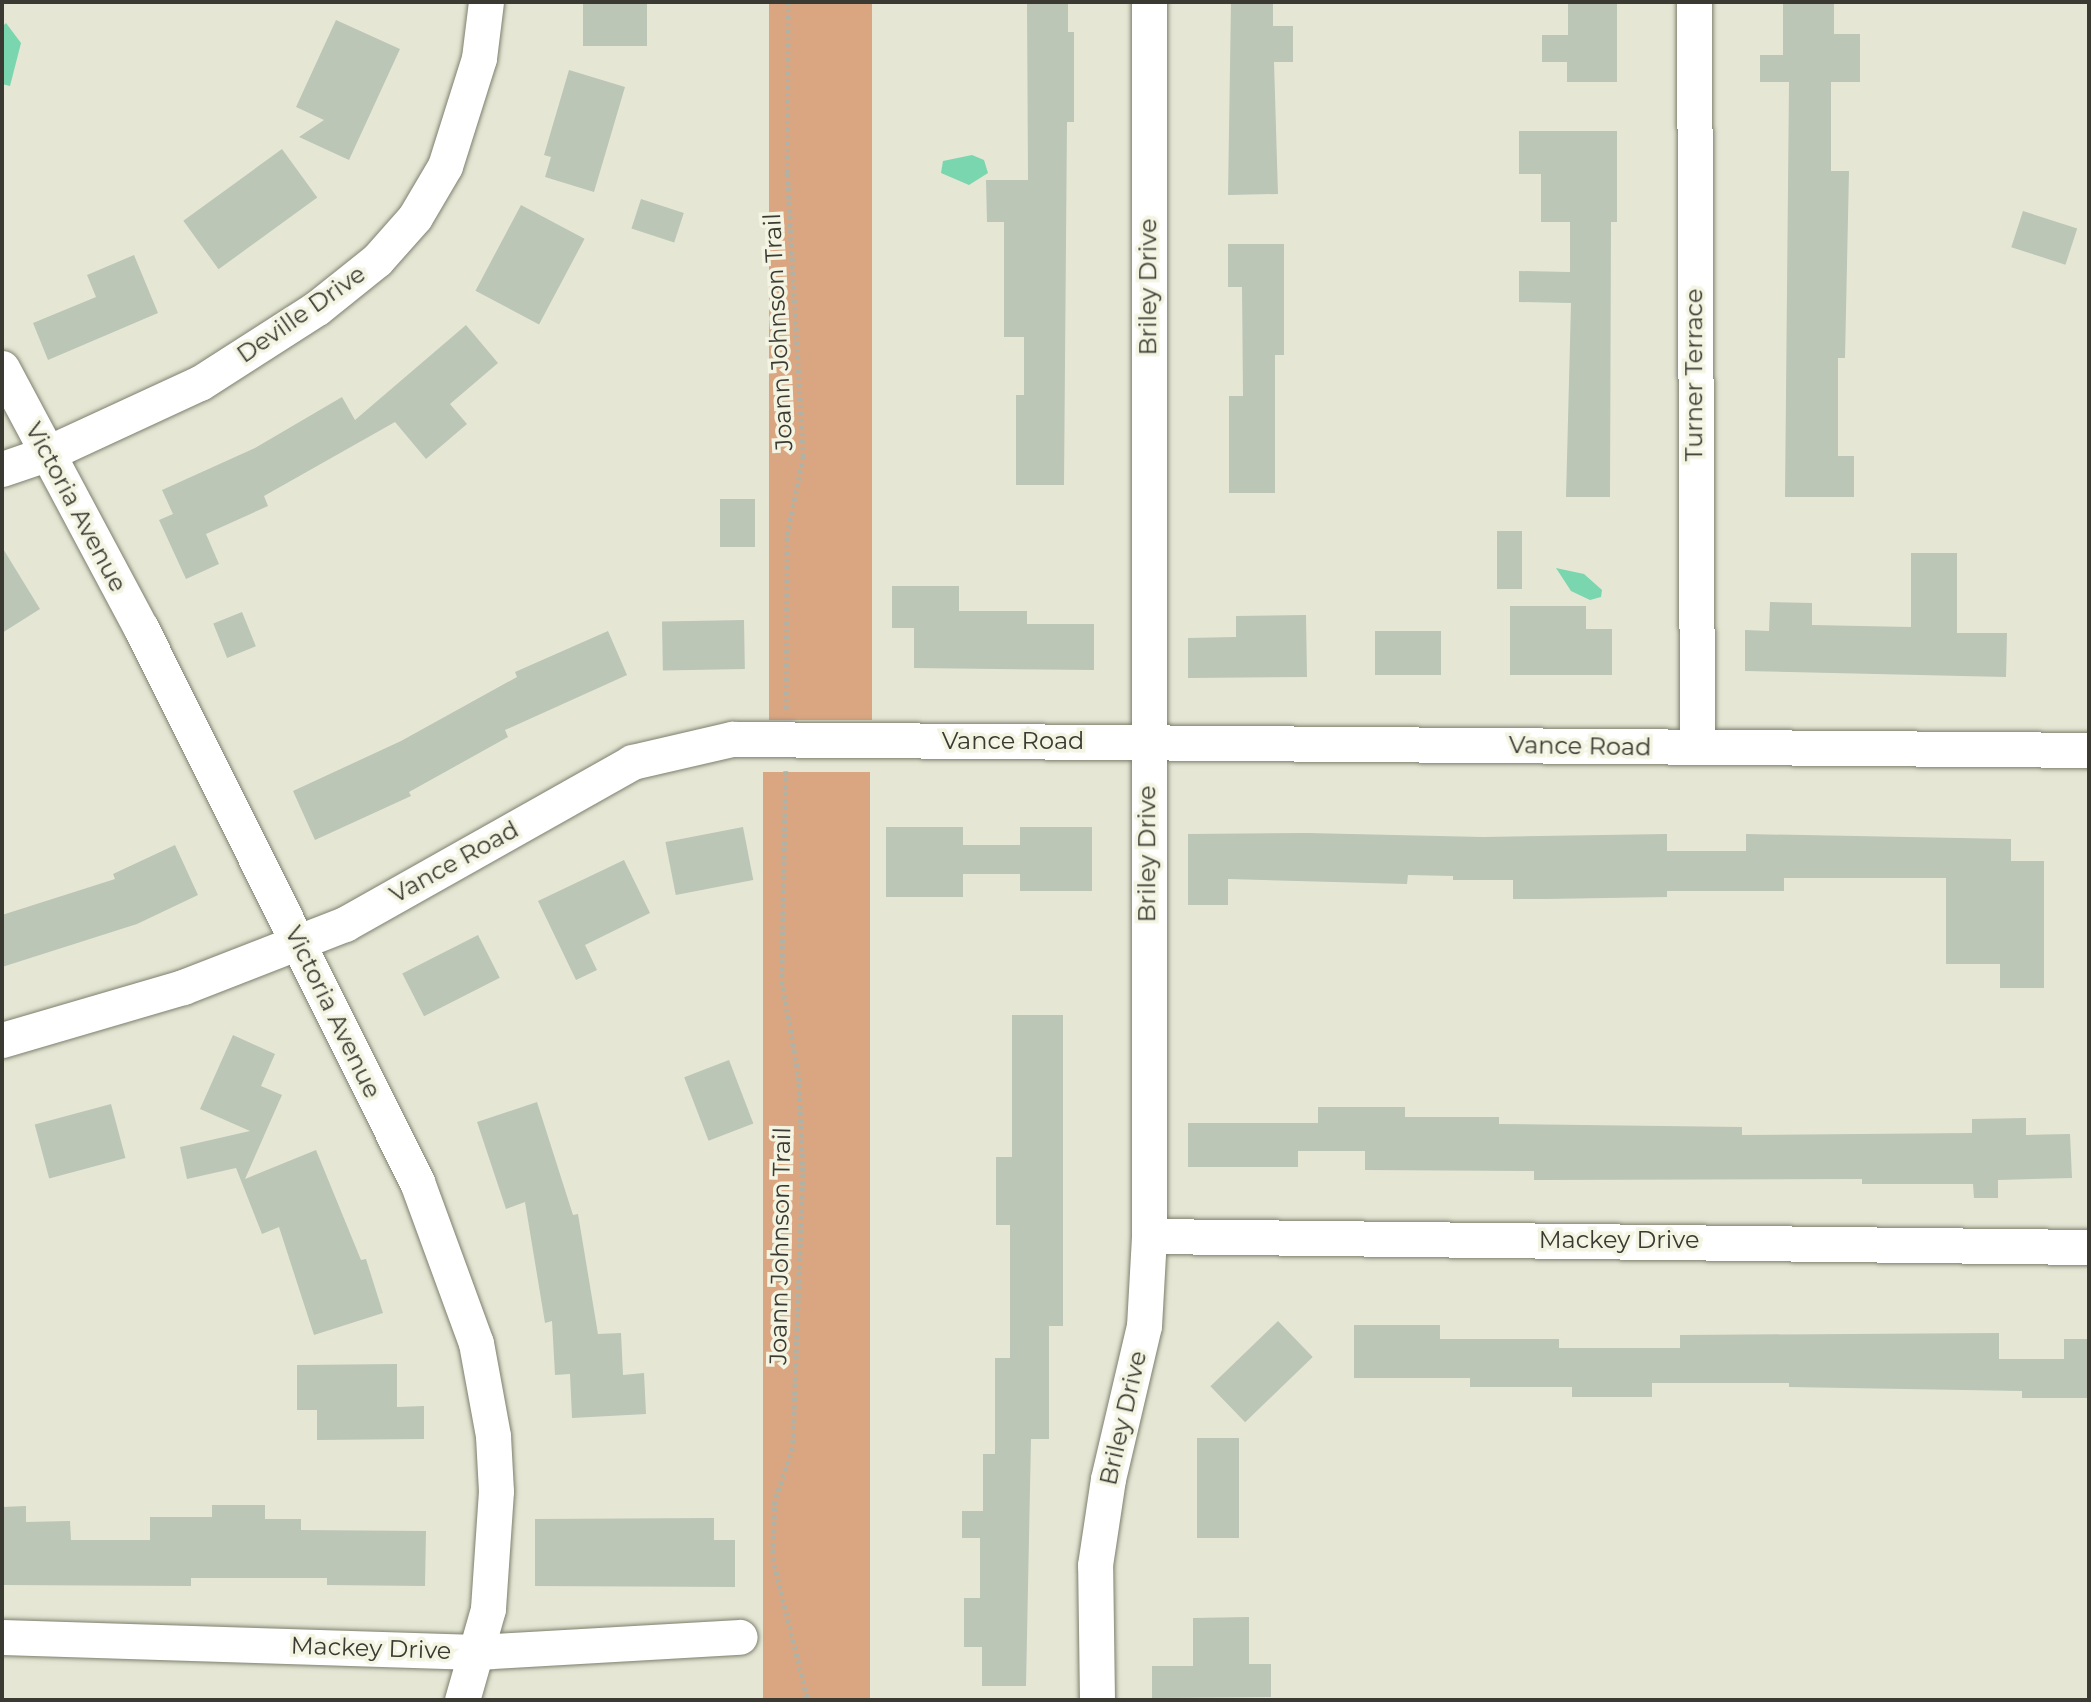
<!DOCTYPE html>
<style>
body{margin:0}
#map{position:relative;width:2091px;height:1702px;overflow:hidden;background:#e5e7d4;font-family:Montserrat,sans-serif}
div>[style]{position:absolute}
.green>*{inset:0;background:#daa682;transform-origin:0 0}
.water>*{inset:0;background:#79d6ae}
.building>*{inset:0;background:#bbc6b6;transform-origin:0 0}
.path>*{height:4.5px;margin-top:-2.25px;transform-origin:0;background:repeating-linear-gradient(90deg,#b1b2a3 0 3.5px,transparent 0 7px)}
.roads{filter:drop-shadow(0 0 2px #7e7f6e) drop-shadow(0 0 2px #7e7f6e)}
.minor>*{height:35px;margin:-17.5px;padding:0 17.5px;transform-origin:17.5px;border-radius:17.5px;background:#fff}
span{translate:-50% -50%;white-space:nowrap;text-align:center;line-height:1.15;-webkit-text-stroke:7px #f3f4e1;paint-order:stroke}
.street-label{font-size:24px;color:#3a3a33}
.frame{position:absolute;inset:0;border:4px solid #3a3a33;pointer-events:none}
</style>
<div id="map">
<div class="green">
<div style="left:769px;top:2px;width:103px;height:718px"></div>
<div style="left:763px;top:772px;width:107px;height:928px"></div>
</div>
<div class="water">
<div style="clip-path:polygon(6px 23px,21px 43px,10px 86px,2px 84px,2px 27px)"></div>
<div style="clip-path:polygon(972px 155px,984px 160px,988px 173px,969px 185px,941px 173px,943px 161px)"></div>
<div style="clip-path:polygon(1556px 568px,1584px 574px,1602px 590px,1601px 597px,1590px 600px,1571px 591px)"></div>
</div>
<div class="building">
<div style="left:583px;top:2px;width:64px;height:44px"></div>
<div style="clip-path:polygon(1027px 2px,1068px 2px,1068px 32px,1074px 32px,1074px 122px,1067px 122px,1064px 485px,1016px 485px,1016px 395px,1024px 395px,1024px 337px,1004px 337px,1004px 222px,987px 222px,986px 180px,1028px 180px)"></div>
<div style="clip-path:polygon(1231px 2px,1273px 2px,1273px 26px,1293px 26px,1293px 62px,1274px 62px,1278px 194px,1228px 195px)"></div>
<div style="clip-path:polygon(1568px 2px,1617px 2px,1617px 82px,1567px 82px,1567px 62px,1542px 62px,1542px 35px,1568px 35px)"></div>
<div style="clip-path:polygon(1783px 2px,1834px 2px,1834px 34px,1860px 34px,1860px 82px,1831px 82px,1831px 171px,1849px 171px,1845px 358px,1838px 358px,1838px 456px,1854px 456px,1854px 497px,1785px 497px,1789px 82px,1760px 82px,1760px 55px,1783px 55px)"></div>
<div style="clip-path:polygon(336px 20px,400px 49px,349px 160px,299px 137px,324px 120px,296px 107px)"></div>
<div style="clip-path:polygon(569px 70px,625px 87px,594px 192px,545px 177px,551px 157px,544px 155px)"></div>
<div style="clip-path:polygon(1519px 131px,1617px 131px,1617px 222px,1611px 222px,1610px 497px,1566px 497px,1571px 303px,1519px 302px,1519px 271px,1570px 272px,1570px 222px,1541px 222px,1541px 174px,1519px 174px)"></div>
<div style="left:282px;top:149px;width:60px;height:122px;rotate:54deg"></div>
<div style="left:641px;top:199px;width:45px;height:31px;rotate:18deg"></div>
<div style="left:521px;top:205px;width:72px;height:97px;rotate:28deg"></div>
<div style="left:2023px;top:211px;width:57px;height:38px;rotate:18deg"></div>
<div style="clip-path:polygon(1228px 244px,1284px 244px,1284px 355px,1275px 355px,1275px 493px,1229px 493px,1229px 396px,1243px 396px,1242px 287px,1228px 287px)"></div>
<div style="clip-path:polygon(134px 255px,158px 313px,48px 360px,33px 323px,96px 297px,87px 275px)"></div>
<div style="clip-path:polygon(466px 325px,498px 363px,450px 404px,467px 424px,426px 459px,395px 422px,264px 496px,268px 506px,206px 534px,219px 564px,186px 579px,159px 520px,173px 514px,162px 490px,255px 448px,342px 397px,355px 420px)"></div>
<div style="left:720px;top:499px;width:35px;height:48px"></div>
<div style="left:1497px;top:531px;width:25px;height:58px"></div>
<div style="clip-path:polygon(2px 547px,40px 609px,2px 633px)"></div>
<div style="clip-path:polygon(1911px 553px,1957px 553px,1957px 633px,2007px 633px,2006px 677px,1745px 671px,1745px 630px,1769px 631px,1770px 602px,1812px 603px,1812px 625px,1911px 627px)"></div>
<div style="clip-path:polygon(892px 586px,959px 586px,959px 611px,1027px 611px,1027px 624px,1094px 624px,1094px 670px,914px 668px,914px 628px,892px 628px)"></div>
<div style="clip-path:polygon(1510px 606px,1586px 606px,1586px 629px,1612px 629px,1612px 675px,1510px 675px)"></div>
<div style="left:242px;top:612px;width:37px;height:31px;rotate:68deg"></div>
<div style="clip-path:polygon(1306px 615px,1307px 677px,1188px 678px,1188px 638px,1236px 637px,1236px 616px)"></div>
<div style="left:744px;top:620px;width:49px;height:82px;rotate:89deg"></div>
<div style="clip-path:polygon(608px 631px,627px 675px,505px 730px,508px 737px,409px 792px,411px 796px,315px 840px,293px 791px,401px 741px,517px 677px,515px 672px)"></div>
<div style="left:1375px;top:631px;width:66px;height:44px"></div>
<div style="left:743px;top:827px;width:54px;height:79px;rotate:79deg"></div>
<div style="clip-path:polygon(886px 827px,963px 827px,963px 845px,1020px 845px,1020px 827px,1092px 827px,1092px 891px,1020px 891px,1020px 874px,963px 874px,963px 897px,886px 897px)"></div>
<div style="clip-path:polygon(1307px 833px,1483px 837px,1667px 834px,1667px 851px,1746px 851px,1746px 834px,2011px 839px,2011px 861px,2044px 861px,2044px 988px,2000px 988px,2000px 964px,1946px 964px,1946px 878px,1784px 878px,1784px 891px,1667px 891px,1667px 897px,1545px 899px,1513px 899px,1513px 880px,1453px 880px,1453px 876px,1408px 875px,1407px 884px,1228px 879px,1228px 905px,1188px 905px,1188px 834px)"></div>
<div style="clip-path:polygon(175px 845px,198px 895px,137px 924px,2px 967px,2px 915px,115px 879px,113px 874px)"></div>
<div style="clip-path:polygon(624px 860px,650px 913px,585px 945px,597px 970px,576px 980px,538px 901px)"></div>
<div style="left:478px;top:935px;width:48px;height:85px;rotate:63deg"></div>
<div style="clip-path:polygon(1012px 1015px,1063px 1015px,1063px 1326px,1049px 1326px,1049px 1439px,1031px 1439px,1026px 1686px,982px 1686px,982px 1647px,964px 1647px,964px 1598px,980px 1598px,980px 1538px,962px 1538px,962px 1511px,983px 1511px,983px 1454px,995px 1454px,995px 1358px,1010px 1358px,1010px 1225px,996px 1225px,996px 1157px,1012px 1157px)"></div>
<div style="clip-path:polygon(233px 1035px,275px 1054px,261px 1086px,282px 1095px,245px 1179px,316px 1150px,361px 1260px,366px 1259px,383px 1313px,314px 1335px,279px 1227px,262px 1234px,236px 1168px,187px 1179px,180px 1147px,250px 1131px,200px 1109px)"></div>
<div style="left:729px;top:1060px;width:68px;height:48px;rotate:69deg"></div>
<div style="clip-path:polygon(537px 1102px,573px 1215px,578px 1214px,598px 1334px,621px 1333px,623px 1375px,644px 1373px,646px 1414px,572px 1418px,570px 1374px,555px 1375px,552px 1321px,545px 1323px,525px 1202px,506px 1209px,477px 1122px)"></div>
<div style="left:111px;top:1104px;width:56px;height:79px;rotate:75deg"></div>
<div style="clip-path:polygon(1318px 1107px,1405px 1107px,1405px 1117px,1499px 1117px,1499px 1124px,1742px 1127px,1742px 1135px,1972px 1133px,1972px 1119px,2026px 1118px,2026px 1135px,2070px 1134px,2072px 1178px,1998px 1180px,1998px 1198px,1974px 1198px,1973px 1184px,1862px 1184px,1862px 1179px,1534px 1180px,1534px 1171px,1365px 1170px,1365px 1151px,1298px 1151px,1298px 1167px,1188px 1167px,1188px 1123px,1318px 1123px)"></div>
<div style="left:1278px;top:1321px;width:50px;height:94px;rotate:46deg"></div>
<div style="clip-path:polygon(1354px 1325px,1440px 1325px,1440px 1339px,1559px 1339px,1559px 1348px,1680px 1348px,1680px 1335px,1999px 1333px,1999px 1359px,2064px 1359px,2064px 1339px,2089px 1339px,2089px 1398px,2022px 1398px,2022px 1391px,1789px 1387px,1789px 1383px,1652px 1383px,1652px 1397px,1572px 1397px,1572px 1387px,1470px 1387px,1470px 1378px,1354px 1378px)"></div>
<div style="clip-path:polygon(397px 1364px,397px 1407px,424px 1406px,424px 1439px,317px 1440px,317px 1410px,297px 1410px,297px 1365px)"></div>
<div style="left:1197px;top:1438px;width:42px;height:100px"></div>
<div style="clip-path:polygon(212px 1505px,265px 1505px,265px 1519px,301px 1519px,301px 1530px,426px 1531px,425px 1586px,327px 1585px,327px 1578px,191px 1578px,191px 1586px,2px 1585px,2px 1507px,26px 1506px,26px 1522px,70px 1521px,71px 1540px,150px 1540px,150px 1517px,212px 1517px)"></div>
<div style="clip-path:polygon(714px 1518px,714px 1540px,735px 1540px,735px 1587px,535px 1586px,535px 1519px)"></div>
<div style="clip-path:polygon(1249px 1617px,1249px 1664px,1271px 1664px,1271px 1697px,1152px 1698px,1152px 1666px,1193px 1666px,1193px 1618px)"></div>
</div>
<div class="path">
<div style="left:786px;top:709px;width:174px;rotate:-89.7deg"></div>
<div style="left:787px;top:535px;width:80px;rotate:-78.4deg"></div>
<div style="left:803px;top:457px;width:284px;rotate:-93.2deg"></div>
<div style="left:787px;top:173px;width:171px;rotate:-89.7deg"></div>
<div style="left:786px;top:771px;width:210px;rotate:91.1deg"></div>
<div style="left:782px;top:981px;width:97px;rotate:80deg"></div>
<div style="left:799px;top:1077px;width:97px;rotate:87.6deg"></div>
<div style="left:803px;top:1174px;width:274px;rotate:92.1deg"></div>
<div style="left:793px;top:1448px;width:56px;rotate:108.8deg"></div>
<div style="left:775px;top:1501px;width:57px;rotate:92deg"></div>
<div style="left:773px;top:1558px;width:146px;rotate:76.2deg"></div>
</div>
<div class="roads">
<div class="minor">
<div style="left:1694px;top:2px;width:745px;rotate:89.77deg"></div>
<div style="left:2px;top:368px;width:295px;rotate:61.9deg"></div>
<div style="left:141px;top:628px;width:619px;rotate:63.52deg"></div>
<div style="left:417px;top:1182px;width:171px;rotate:69.9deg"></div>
<div style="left:476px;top:1343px;width:95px;rotate:79.6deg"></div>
<div style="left:493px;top:1436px;width:55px;rotate:86.9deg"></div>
<div style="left:496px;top:1491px;width:118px;rotate:93.9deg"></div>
<div style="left:488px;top:1609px;width:95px;rotate:105.9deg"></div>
<div style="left:2px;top:469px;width:46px;rotate:-18.8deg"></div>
<div style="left:46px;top:454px;width:170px;rotate:-24.8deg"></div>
<div style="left:200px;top:383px;width:139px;rotate:-32.7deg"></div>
<div style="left:317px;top:308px;width:77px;rotate:-38.7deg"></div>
<div style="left:377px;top:260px;width:57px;rotate:-48.5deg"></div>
<div style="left:415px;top:217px;width:59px;rotate:-59.5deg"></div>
<div style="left:445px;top:166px;width:113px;rotate:-72.5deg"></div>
<div style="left:479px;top:58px;width:56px;rotate:-82.9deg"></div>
<div style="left:2px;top:1040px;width:189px;rotate:-16.3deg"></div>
<div style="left:183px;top:987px;width:174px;rotate:-21.3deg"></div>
<div style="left:345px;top:924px;width:330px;rotate:-29.4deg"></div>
<div style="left:632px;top:762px;width:103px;rotate:-13deg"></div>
<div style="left:732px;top:739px;width:1357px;rotate:0.46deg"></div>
<div style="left:1149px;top:1236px;width:940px;rotate:0.67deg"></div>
<div style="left:2px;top:1637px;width:475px;rotate:1.8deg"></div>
<div style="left:477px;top:1652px;width:263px;rotate:-3.3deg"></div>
<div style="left:1097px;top:1700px;width:135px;rotate:-90.8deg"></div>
<div style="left:1095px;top:1565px;width:87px;rotate:-81.4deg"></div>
<div style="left:1108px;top:1479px;width:157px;rotate:-76.8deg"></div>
<div style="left:1144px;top:1326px;width:90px;rotate:-86.8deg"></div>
<div style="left:1149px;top:1236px;width:1234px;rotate:-90deg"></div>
</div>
</div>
<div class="street-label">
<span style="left:1148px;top:287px;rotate:-90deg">Briley Drive</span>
<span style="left:301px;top:314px;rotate:-35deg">Deville Drive</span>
<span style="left:778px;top:332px;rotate:-93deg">Joann Johnson Trail</span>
<span style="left:1694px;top:375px;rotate:-90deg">Turner Terrace</span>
<span style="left:76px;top:507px;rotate:62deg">Victoria Avenue</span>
<span style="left:1013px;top:741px">Vance Road</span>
<span style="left:1580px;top:746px;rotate:1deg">Vance Road</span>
<span style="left:1147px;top:854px;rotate:-90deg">Briley Drive</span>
<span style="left:454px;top:862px;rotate:-29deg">Vance Road</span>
<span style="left:333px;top:1012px;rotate:64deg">Victoria Avenue</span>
<span style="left:1619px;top:1240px">Mackey Drive</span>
<span style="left:780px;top:1246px;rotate:-89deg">Joann Johnson Trail</span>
<span style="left:1123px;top:1418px;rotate:-77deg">Briley Drive</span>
<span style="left:371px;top:1648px;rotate:2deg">Mackey Drive</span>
</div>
<div class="frame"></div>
</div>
